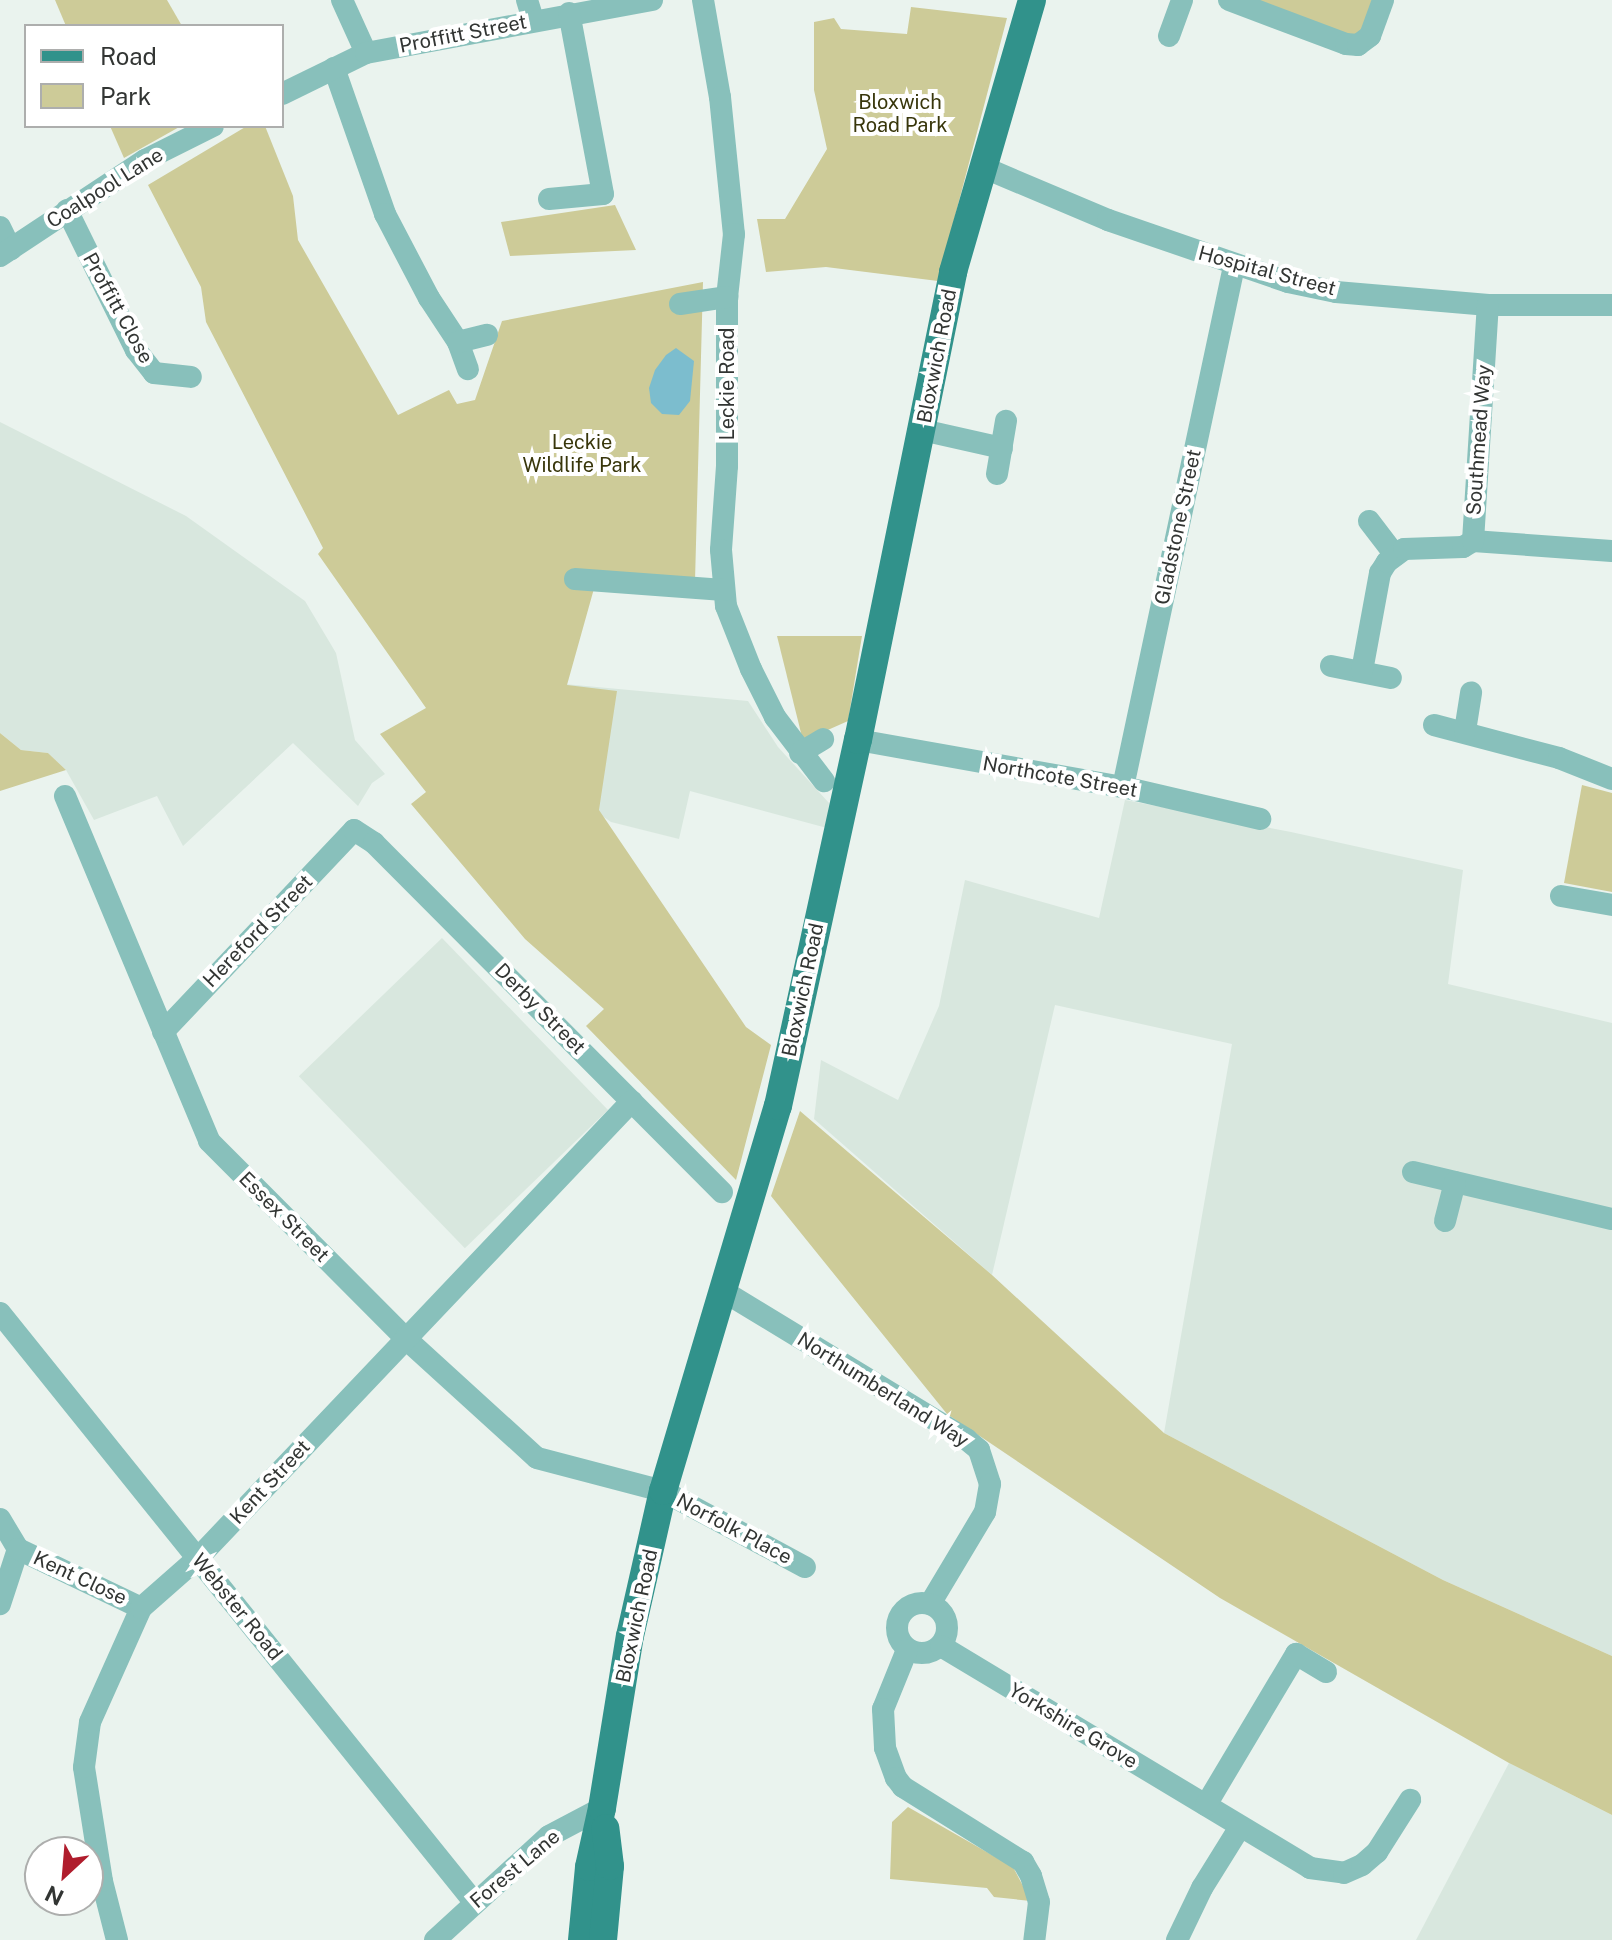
<!DOCTYPE html>
<style>
body{margin:0}
#map{position:relative;width:1612px;height:1940px;overflow:hidden;background:#eaf3ee;font-family:"Public Sans",sans-serif}
div>[style]{position:absolute}
.built>*{inset:0;background:#d8e7de;transform-origin:0 0}
.green>*{inset:0;background:#cdcb98}
.water>*{inset:0;background:#7cbdce}
.minor>*{height:22px;margin:-11px;padding:0 11px;transform-origin:11px;border-radius:11px;background:#88c0bb}
.minor>.ring{margin:-11px;padding:0;box-sizing:content-box;background:none;border:22px solid #88c0bb;border-radius:50%}
.major>*{height:28px;margin:-14px;padding:0 14px;transform-origin:14px;border-radius:14px;background:#31928b}
span{translate:-50% -50%;white-space:nowrap;text-align:center;line-height:1.15;-webkit-text-stroke:8px #fff;paint-order:stroke}
.street-label{font-size:20px;color:#323533}
.park-label{font-size:20px;color:#38360b}
.legend{position:absolute;left:24px;top:24px;width:260px;height:104px;box-sizing:border-box;background:#fff;border:2px solid #adaead;margin:0;padding:10px 14px;list-style:none;font-size:24px;color:#323533}
.legend li{display:flex;align-items:center;gap:16px;height:40px}
.legend b{width:40px;border:2px solid #adaead}
.north{position:absolute;left:24px;top:1836px;width:80px;height:80px;box-sizing:border-box;background:#fff;border:2px solid #adaead;border-radius:50%;rotate:206deg;font-size:22px;font-weight:700;line-height:32px;text-align:center;color:#323533}
.north::after{content:'';display:block;margin:auto;width:28px;height:36px;background:#b01d2d;clip-path:polygon(50% 0,100% 100%,50% 72%,0 100%)}
</style>
<div id="map">
<div class="built">
<div style="clip-path:polygon(0 422px,186px 516px,305px 601px,336px 653px,355px 740px,385px 774px,372px 783px,358px 806px,293px 743px,183px 846px,157px 796px,94px 820px,66px 770px,48px 753px,21px 750px,0 733px)"></div>
<div style="clip-path:polygon(521px 680px,748px 701px,778px 747px,829px 803px,827px 828px,690px 791px,679px 839px,611px 822px,595px 811px)"></div>
<div style="clip-path:polygon(1125px 800px,1291px 832px,1463px 870px,1448px 984px,1612px 1023px,1612px 1656px,1443px 1580px,1164px 1433px,1232px 1044px,1055px 1005px,992px 1275px,814px 1119px,821px 1060px,898px 1100px,939px 1006px,965px 880px,1099px 918px)"></div>
<div style="left:442px;top:938px;width:239px;height:199px;rotate:46deg"></div>
<div style="clip-path:polygon(1509px 1763px,1612px 1815px,1612px 1940px,1416px 1940px)"></div>
</div>
<div class="green">
<div style="clip-path:polygon(55px 0,167px 0,182px 26px,66px 26px)"></div>
<div style="clip-path:polygon(1249px 0,1376px 0,1364px 32px,1352px 41px)"></div>
<div style="clip-path:polygon(911px 7px,1007px 18px,938px 281px,826px 267px,766px 272px,757px 219px,785px 219px,827px 149px,814px 90px,814px 22px,834px 18px,841px 29px,907px 34px)"></div>
<div style="clip-path:polygon(110px 126px,181px 126px,124px 158px)"></div>
<div style="clip-path:polygon(247px 126px,265px 126px,293px 196px,298px 240px,398px 415px,449px 390px,457px 404px,475px 400px,502px 321px,703px 282px,695px 581px,595px 585px,567px 685px,617px 691px,599px 810px,746px 1027px,771px 1045px,736px 1180px,586px 1026px,604px 1009px,525px 939px,411px 804px,426px 792px,380px 734px,426px 708px,318px 554px,323px 548px,206px 322px,201px 287px,148px 185px)"></div>
<div style="clip-path:polygon(615px 205px,636px 250px,510px 256px,501px 222px)"></div>
<div style="clip-path:polygon(777px 636px,862px 636px,848px 721px,803px 741px)"></div>
<div style="clip-path:polygon(0 733px,21px 750px,48px 753px,66px 770px,0 791px)"></div>
<div style="clip-path:polygon(1582px 785px,1612px 793px,1612px 892px,1564px 883px)"></div>
<div style="clip-path:polygon(800px 1111px,992px 1275px,1164px 1433px,1443px 1580px,1612px 1656px,1612px 1815px,1509px 1763px,1220px 1598px,947px 1414px,771px 1196px)"></div>
<div style="clip-path:polygon(908px 1807px,1013px 1867px,1031px 1901px,994px 1897px,987px 1888px,890px 1879px,892px 1822px)"></div>
</div>
<div class="water">
<div style="clip-path:polygon(676px 348px,694px 361px,690px 401px,679px 415px,662px 414px,651px 403px,649px 388px,655px 370px,666px 355px)"></div>
</div>
<div class="minor">
<div style="left:342px;top:0;width:58px;rotate:65.6deg"></div>
<div style="left:527px;top:0;width:21px;rotate:73deg"></div>
<div style="left:703px;top:0;width:98px;rotate:80.1deg"></div>
<div style="left:720px;top:97px;width:138px;rotate:84.2deg"></div>
<div style="left:734px;top:234px;width:63px;rotate:96.3deg"></div>
<div style="left:727px;top:297px;width:169px;rotate:90deg"></div>
<div style="left:727px;top:466px;width:84px;rotate:94.1deg"></div>
<div style="left:721px;top:550px;width:56px;rotate:84.9deg"></div>
<div style="left:726px;top:606px;width:68px;rotate:68.4deg"></div>
<div style="left:751px;top:669px;width:54px;rotate:63.4deg"></div>
<div style="left:775px;top:717px;width:81px;rotate:52.6deg"></div>
<div style="left:1229px;top:0;width:125px;rotate:20.6deg"></div>
<div style="left:1346px;top:44px;width:12px;rotate:5deg"></div>
<div style="left:1358px;top:45px;width:15px;rotate:-37deg"></div>
<div style="left:1370px;top:36px;width:38px;rotate:-70deg"></div>
<div style="left:1169px;top:36px;width:38px;rotate:-70deg"></div>
<div style="left:334px;top:68px;width:155px;rotate:70.7deg"></div>
<div style="left:385px;top:214px;width:95px;rotate:62.4deg"></div>
<div style="left:429px;top:298px;width:53px;rotate:56.6deg"></div>
<div style="left:458px;top:342px;width:29px;rotate:70deg"></div>
<div style="left:282px;top:94px;width:93px;rotate:-26deg"></div>
<div style="left:366px;top:53px;width:291px;rotate:-10.5deg"></div>
<div style="left:985px;top:168px;width:134px;rotate:22.9deg"></div>
<div style="left:1108px;top:220px;width:190px;rotate:19deg"></div>
<div style="left:1288px;top:282px;width:49px;rotate:11.8deg"></div>
<div style="left:1336px;top:292px;width:153px;rotate:4.9deg"></div>
<div style="left:1488px;top:305px;width:124px"></div>
<div style="left:549px;top:199px;width:54px;rotate:-5.3deg"></div>
<div style="left:603px;top:194px;width:184px;rotate:-100.6deg"></div>
<div style="left:67px;top:210px;width:156px;rotate:63.8deg"></div>
<div style="left:136px;top:350px;width:29px;rotate:52deg"></div>
<div style="left:154px;top:373px;width:37px;rotate:6deg"></div>
<div style="left:0;top:227px;width:25px;rotate:64deg"></div>
<div style="left:0;top:256px;width:174px;rotate:-33.5deg"></div>
<div style="left:145px;top:160px;width:76px;rotate:-26.6deg"></div>
<div style="left:680px;top:304px;width:48px;rotate:-8.5deg"></div>
<div style="left:458px;top:342px;width:30px;rotate:-14deg"></div>
<div style="left:922px;top:430px;width:82px;rotate:12.7deg"></div>
<div style="left:997px;top:474px;width:54px;rotate:-80.4deg"></div>
<div style="left:1369px;top:521px;width:43px;rotate:52.6deg"></div>
<div style="left:1473px;top:541px;width:139px;rotate:4.1deg"></div>
<div style="left:575px;top:579px;width:149px;rotate:4.2deg"></div>
<div style="left:1331px;top:666px;width:61px;rotate:11.3deg"></div>
<div style="left:1362px;top:671px;width:100px;rotate:-79.6deg"></div>
<div style="left:1380px;top:573px;width:13px;rotate:-58deg"></div>
<div style="left:1387px;top:562px;width:21px;rotate:-37deg"></div>
<div style="left:1404px;top:549px;width:59px;rotate:-1.9deg"></div>
<div style="left:1463px;top:547px;width:12px;rotate:-31deg"></div>
<div style="left:1473px;top:541px;width:236px;rotate:-86.4deg"></div>
<div style="left:1434px;top:725px;width:129px;rotate:14.8deg"></div>
<div style="left:1559px;top:758px;width:57px;rotate:21.6deg"></div>
<div style="left:1465px;top:731px;width:39px;rotate:-81deg"></div>
<div style="left:858px;top:740px;width:269px;rotate:10.1deg"></div>
<div style="left:1123px;top:787px;width:141px;rotate:13.1deg"></div>
<div style="left:800px;top:753px;width:27px;rotate:-31deg"></div>
<div style="left:1123px;top:787px;width:533px;rotate:-77.97deg"></div>
<div style="left:65px;top:796px;width:374px;rotate:67.3deg"></div>
<div style="left:209px;top:1141px;width:278px;rotate:45.1deg"></div>
<div style="left:405px;top:1338px;width:178px;rotate:42.3deg"></div>
<div style="left:537px;top:1458px;width:130px;rotate:14.7deg"></div>
<div style="left:663px;top:1491px;width:161px;rotate:28.2deg"></div>
<div style="left:1561px;top:896px;width:52px;rotate:10deg"></div>
<div style="left:163px;top:1032px;width:278px;rotate:-46.6deg"></div>
<div style="left:354px;top:830px;width:24px;rotate:33deg"></div>
<div style="left:374px;top:843px;width:493px;rotate:45.1deg"></div>
<div style="left:1413px;top:1172px;width:204px;rotate:13.3deg"></div>
<div style="left:1445px;top:1221px;width:40px;rotate:-75.6deg"></div>
<div style="left:723px;top:1291px;width:285px;rotate:31.3deg"></div>
<div style="left:966px;top:1439px;width:17px;rotate:40deg"></div>
<div style="left:979px;top:1450px;width:36px;rotate:72deg"></div>
<div style="left:990px;top:1484px;width:28px;rotate:100deg"></div>
<div style="left:985px;top:1512px;width:107px;rotate:120.9deg"></div>
<div style="left:0;top:1313px;width:756px;rotate:51.17deg"></div>
<div style="left:0;top:1519px;width:35px;rotate:59deg"></div>
<div style="left:18px;top:1549px;width:58px;rotate:108.1deg"></div>
<div style="left:18px;top:1549px;width:136px;rotate:25.6deg"></div>
<div class="ring" style="left:897px;top:1603px;width:28px;height:28px"></div>
<div style="left:941px;top:1646px;width:431px;rotate:31deg"></div>
<div style="left:1310px;top:1868px;width:34px;rotate:8deg"></div>
<div style="left:1344px;top:1873px;width:20px;rotate:-24deg"></div>
<div style="left:1362px;top:1865px;width:20px;rotate:-41deg"></div>
<div style="left:1377px;top:1852px;width:62px;rotate:-57.6deg"></div>
<div style="left:907px;top:1650px;width:64px;rotate:112.1deg"></div>
<div style="left:883px;top:1709px;width:39px;rotate:87deg"></div>
<div style="left:885px;top:1748px;width:32px;rotate:70deg"></div>
<div style="left:896px;top:1778px;width:11px;rotate:52deg"></div>
<div style="left:903px;top:1787px;width:142px;rotate:32deg"></div>
<div style="left:1023px;top:1862px;width:16px;rotate:60deg"></div>
<div style="left:1031px;top:1876px;width:27px;rotate:73deg"></div>
<div style="left:1039px;top:1902px;width:38px;rotate:97deg"></div>
<div style="left:1206px;top:1805px;width:176px;rotate:-59.2deg"></div>
<div style="left:1296px;top:1654px;width:35px;rotate:31deg"></div>
<div style="left:117px;top:1940px;width:61px;rotate:-104.3deg"></div>
<div style="left:102px;top:1881px;width:115px;rotate:-99deg"></div>
<div style="left:84px;top:1767px;width:45px;rotate:-82.4deg"></div>
<div style="left:90px;top:1722px;width:125px;rotate:-65.9deg"></div>
<div style="left:141px;top:1608px;width:76px;rotate:-41.3deg"></div>
<div style="left:198px;top:1558px;width:630px;rotate:-46.48deg"></div>
<div style="left:435px;top:1940px;width:154px;rotate:-42.4deg"></div>
<div style="left:549px;top:1836px;width:60px;rotate:-27.8deg"></div>
<div style="left:1177px;top:1940px;width:58px;rotate:-64.3deg"></div>
<div style="left:1202px;top:1888px;width:72px;rotate:-58.1deg"></div>
</div>
<div class="major">
<div style="left:582px;top:1940px;width:73px;rotate:-84.5deg"></div>
<div style="left:589px;top:1867px;width:60px;rotate:-77.6deg"></div>
<div style="left:602px;top:1808px;width:174px;rotate:-80.8deg"></div>
<div style="left:630px;top:1636px;width:149px;rotate:-77.2deg"></div>
<div style="left:663px;top:1491px;width:402px;rotate:-73.4deg"></div>
<div style="left:778px;top:1106px;width:375px;rotate:-77.7deg"></div>
<div style="left:858px;top:740px;width:478px;rotate:-78.5deg"></div>
<div style="left:953px;top:272px;width:283px;rotate:-73.8deg"></div>
<div style="left:603px;top:1940px;width:74px;rotate:-84.6deg"></div>
<div style="left:610px;top:1866px;width:38px;rotate:-97deg"></div>
</div>
<div class="street-label">
<span style="left:463px;top:34px;rotate:-11deg">Proffitt Street</span>
<span style="left:105px;top:188px;rotate:-32deg">Coalpool Lane</span>
<span style="left:1267px;top:271px;rotate:15deg">Hospital Street</span>
<span style="left:118px;top:308px;rotate:61deg">Proffitt Close</span>
<span style="left:937px;top:356px;rotate:-79deg">Bloxwich Road</span>
<span style="left:727px;top:384px;rotate:-90deg">Leckie Road</span>
<span style="left:1479px;top:440px;rotate:-86deg">Southmead Way</span>
<span style="left:1178px;top:527px;rotate:-78deg">Gladstone Street</span>
<span style="left:1060px;top:777px;rotate:10deg">Northcote Street</span>
<span style="left:258px;top:931px;rotate:-46deg">Hereford Street</span>
<span style="left:803px;top:990px;rotate:-78deg">Bloxwich Road</span>
<span style="left:540px;top:1009px;rotate:45deg">Derby Street</span>
<span style="left:284px;top:1217px;rotate:45deg">Essex Street</span>
<span style="left:883px;top:1390px;rotate:32deg">Northumberland Way</span>
<span style="left:270px;top:1482px;rotate:-47deg">Kent Street</span>
<span style="left:734px;top:1529px;rotate:28deg">Norfolk Place</span>
<span style="left:80px;top:1578px;rotate:25deg">Kent Close</span>
<span style="left:237px;top:1607px;rotate:51deg">Webster Road</span>
<span style="left:637px;top:1616px;rotate:-78deg">Bloxwich Road</span>
<span style="left:1073px;top:1726px;rotate:31deg">Yorkshire Grove</span>
<span style="left:515px;top:1869px;rotate:-40deg">Forest Lane</span>
</div>
<div class="park-label">
<span style="left:900px;top:114px">Bloxwich<br>Road Park</span>
<span style="left:582px;top:454px">Leckie<br>Wildlife Park</span>
</div>
<ul class="legend">
<li><b style="height:10px;background:#31928b"></b>Road</li>
<li><b style="height:22px;background:#cdcb98"></b>Park</li>
</ul>
<div class="north">N</div>
</div>
